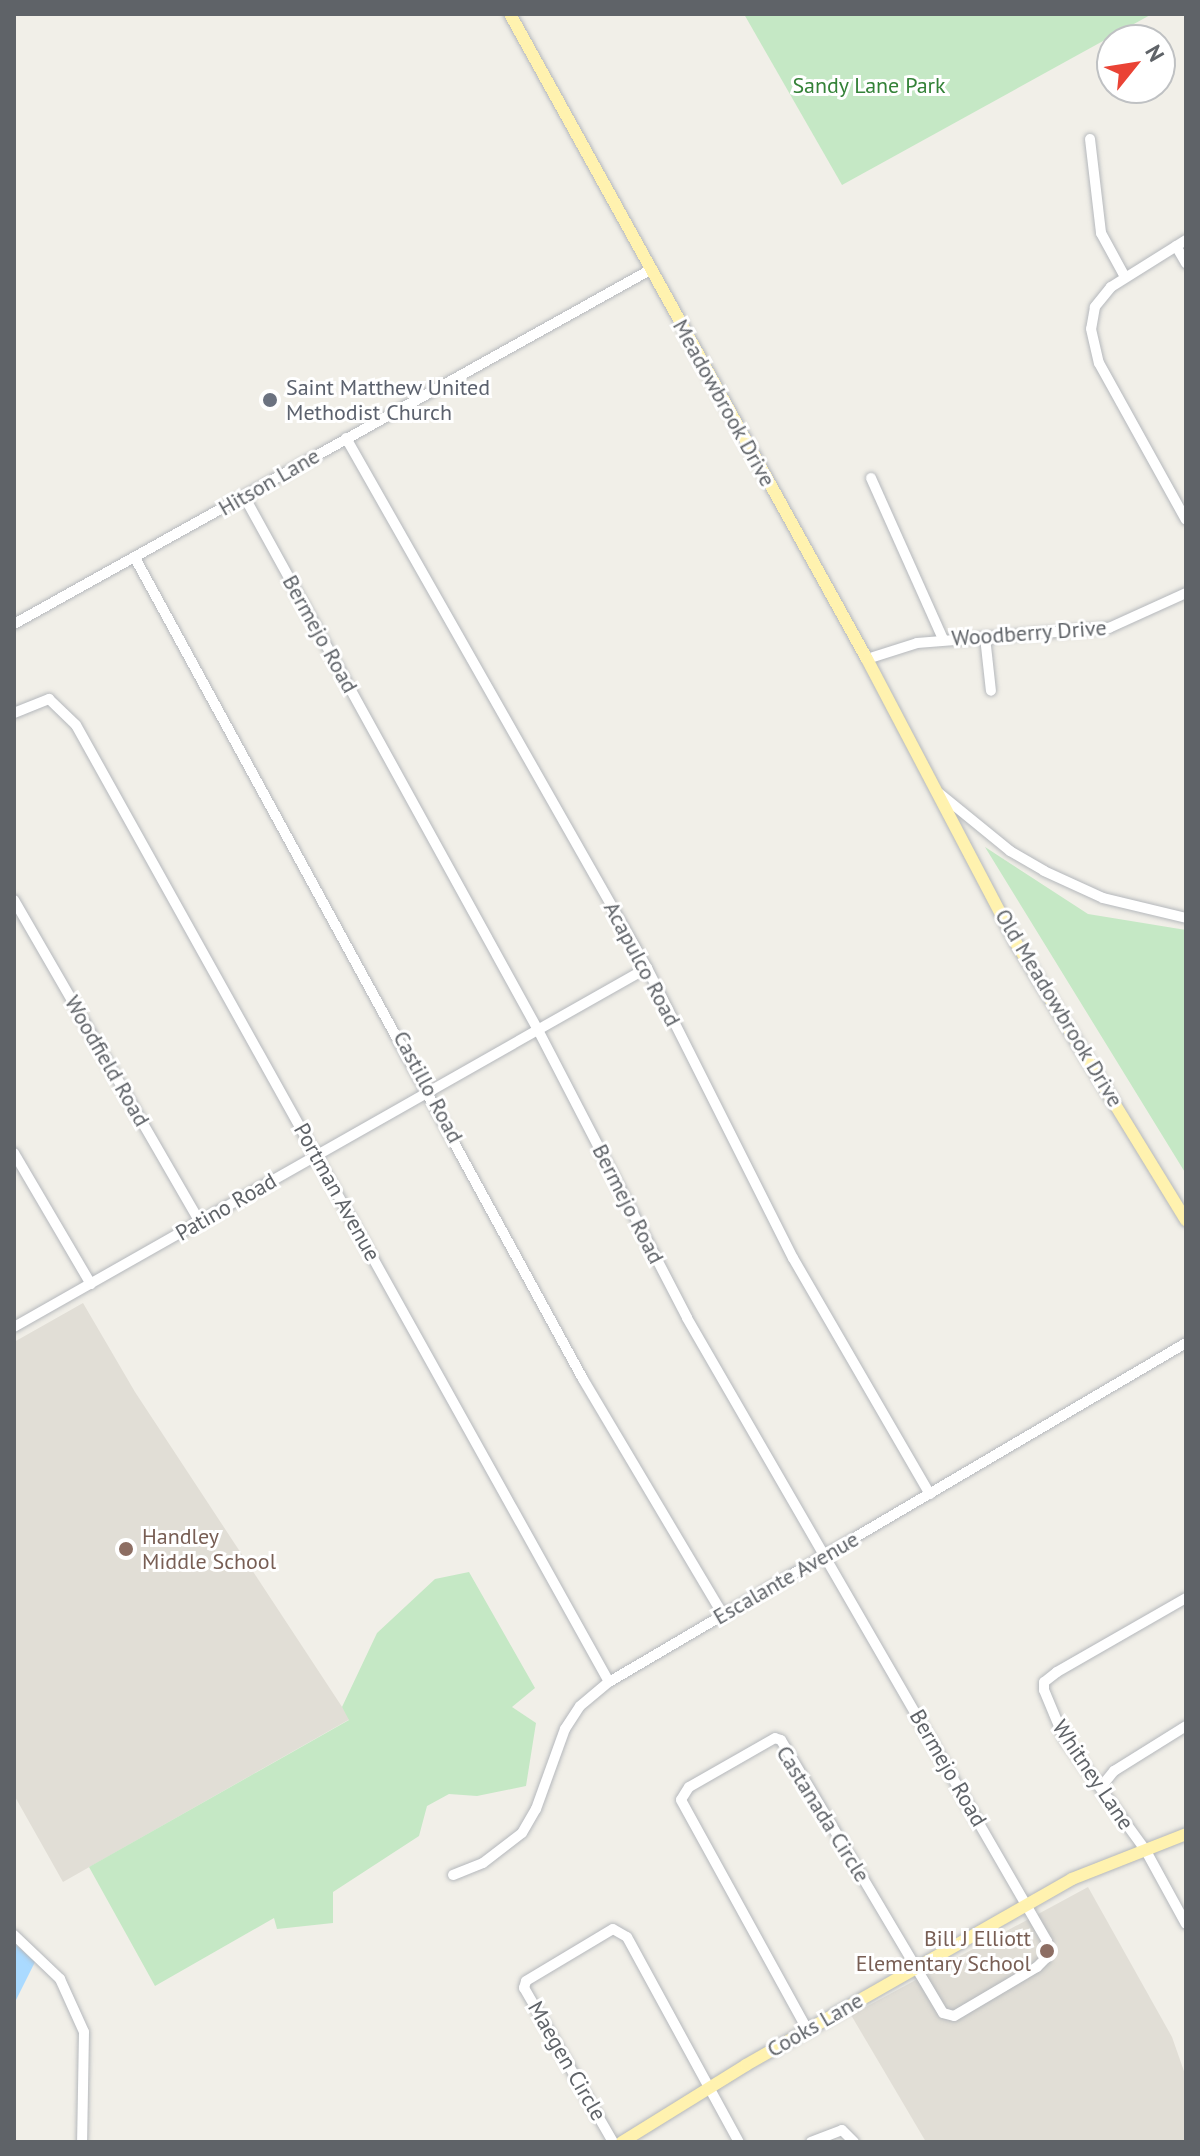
<!DOCTYPE html>
<style>
body{margin:0}
#map{position:relative;width:1200px;height:2156px;overflow:hidden;background:#f1efe8;font-family:"PT Sans",sans-serif}
div>[style]{position:absolute}
.education>*{inset:0;background:#e1ded6}
.green>*{inset:0;background:#c5e8c5}
.water>*{inset:0;background:#aadaff}
.roads{filter:drop-shadow(0 0 2px #b5b8bc) drop-shadow(0 0 2px #b5b8bc)}
.minor>*{height:10px;margin:-5px;padding:0 5px;transform-origin:5px;border-radius:5px;background:#fff}
.major>*{height:12px;margin:-6px;padding:0 6px;transform-origin:6px;border-radius:6px;background:#fff2af}
.dots>*{width:22px;height:22px;translate:-50% -50%;box-sizing:border-box;border:4px solid #fff;border-radius:50%}
span{translate:-50% -50%;white-space:nowrap;text-align:center;line-height:1.15;-webkit-text-stroke:6px #fff;paint-order:stroke}
.park-label{font-size:22px;color:#348238}
.worship-label{font-size:22px;color:#5b616d}
.left{translate:0 -50%;text-align:left}
.street-label{font-size:22px;color:#5f6368}
.education-label{font-size:22px;color:#785e54}
.right{translate:-100% -50%;text-align:right}
.frame{position:absolute;inset:0;border:16px solid #5f6368;pointer-events:none}
.north{position:absolute;left:1096px;top:24px;width:80px;height:80px;box-sizing:border-box;background:#fff;border:2px solid #bfc1c3;border-radius:50%;rotate:60deg;font-size:22px;font-weight:700;line-height:32px;text-align:center;color:#5f6368}
.north::after{content:'';display:block;margin:auto;width:28px;height:36px;background:#ea4335;clip-path:polygon(50% 0,100% 100%,50% 72%,0 100%)}
</style>
<div id="map">
<div class="education">
<div style="clip-path:polygon(83px 1303px,135px 1392px,350px 1719px,63px 1882px,14px 1795px,14px 1342px)"></div>
<div style="clip-path:polygon(1088px 1887px,1172px 2037px,1186px 2077px,1186px 2142px,926px 2142px,851px 2015px)"></div>
</div>
<div class="green">
<div style="clip-path:polygon(744px 14px,1152px 14px,842px 185px)"></div>
<div style="clip-path:polygon(985px 847px,1088px 914px,1186px 930px,1186px 1174px)"></div>
<div style="clip-path:polygon(469px 1572px,535px 1688px,512px 1707px,536px 1723px,526px 1786px,477px 1796px,449px 1794px,427px 1806px,419px 1836px,333px 1892px,333px 1923px,277px 1929px,274px 1918px,155px 1986px,89px 1867px,349px 1720px,342px 1707px,377px 1633px,435px 1579px)"></div>
</div>
<div class="water">
<div style="clip-path:polygon(14px 1943px,35px 1962px,14px 2004px)"></div>
</div>
<div class="roads">
<div class="minor">
<div style="left:1090px;top:139px;width:95px;rotate:83.3deg"></div>
<div style="left:1101px;top:233px;width:50px;rotate:61.4deg"></div>
<div style="left:1186px;top:240px;width:89px;rotate:147.9deg"></div>
<div style="left:1111px;top:287px;width:26px;rotate:129deg"></div>
<div style="left:1095px;top:307px;width:22px;rotate:100deg"></div>
<div style="left:1091px;top:329px;width:35px;rotate:77deg"></div>
<div style="left:1099px;top:363px;width:179px;rotate:61deg"></div>
<div style="left:1176px;top:246px;width:20px;rotate:60deg"></div>
<div style="left:346px;top:438px;width:610px;rotate:60.41deg"></div>
<div style="left:647px;top:968px;width:325px;rotate:63.3deg"></div>
<div style="left:793px;top:1258px;width:273px;rotate:59.9deg"></div>
<div style="left:871px;top:478px;width:176px;rotate:65.9deg"></div>
<div style="left:244px;top:496px;width:610px;rotate:61.16deg"></div>
<div style="left:538px;top:1030px;width:324px;rotate:62.6deg"></div>
<div style="left:687px;top:1318px;width:720px;rotate:59.98deg"></div>
<div style="left:1047px;top:1941px;width:17px;rotate:93deg"></div>
<div style="left:1046px;top:1958px;width:13px;rotate:135deg"></div>
<div style="left:1037px;top:1967px;width:96px;rotate:149.4deg"></div>
<div style="left:954px;top:2016px;width:11px;rotate:-165deg"></div>
<div style="left:943px;top:2013px;width:317px;rotate:-120.7deg"></div>
<div style="left:781px;top:1740px;width:6px;rotate:-162deg"></div>
<div style="left:775px;top:1738px;width:99px;rotate:150.3deg"></div>
<div style="left:689px;top:1787px;width:15px;rotate:122deg"></div>
<div style="left:681px;top:1800px;width:261px;rotate:61.2deg"></div>
<div style="left:135px;top:558px;width:935px;rotate:61.38deg"></div>
<div style="left:583px;top:1379px;width:274px;rotate:59.3deg"></div>
<div style="left:14px;top:624px;width:728px;rotate:-29.1deg"></div>
<div style="left:985px;top:637px;width:54px;rotate:83.7deg"></div>
<div style="left:867px;top:659px;width:52px;rotate:-17.7deg"></div>
<div style="left:917px;top:643px;width:193px;rotate:-4.5deg"></div>
<div style="left:1109px;top:628px;width:85px;rotate:-24.4deg"></div>
<div style="left:14px;top:713px;width:38px;rotate:-22deg"></div>
<div style="left:49px;top:699px;width:37px;rotate:44deg"></div>
<div style="left:76px;top:725px;width:1095px;rotate:60.88deg"></div>
<div style="left:939px;top:793px;width:92px;rotate:39.2deg"></div>
<div style="left:1010px;top:851px;width:39px;rotate:30deg"></div>
<div style="left:1044px;top:871px;width:65px;rotate:24.6deg"></div>
<div style="left:1103px;top:898px;width:85px;rotate:13.5deg"></div>
<div style="left:14px;top:900px;width:372px;rotate:60deg"></div>
<div style="left:14px;top:1153px;width:152px;rotate:59.6deg"></div>
<div style="left:14px;top:1327px;width:728px;rotate:-29.56deg"></div>
<div style="left:1186px;top:1598px;width:149px;rotate:150.2deg"></div>
<div style="left:1057px;top:1672px;width:16px;rotate:142deg"></div>
<div style="left:1044px;top:1682px;width:8px;rotate:90deg"></div>
<div style="left:1044px;top:1690px;width:52px;rotate:67.4deg"></div>
<div style="left:1064px;top:1738px;width:140px;rotate:54deg"></div>
<div style="left:1146px;top:1851px;width:83px;rotate:61.3deg"></div>
<div style="left:1101px;top:1787px;width:21px;rotate:-51deg"></div>
<div style="left:1114px;top:1771px;width:85px;rotate:-32deg"></div>
<div style="left:453px;top:1875px;width:32px;rotate:-22deg"></div>
<div style="left:483px;top:1863px;width:49px;rotate:-37.6deg"></div>
<div style="left:522px;top:1833px;width:28px;rotate:-60deg"></div>
<div style="left:536px;top:1809px;width:85px;rotate:-70.1deg"></div>
<div style="left:565px;top:1729px;width:27px;rotate:-57deg"></div>
<div style="left:580px;top:1706px;width:38px;rotate:-40deg"></div>
<div style="left:609px;top:1682px;width:669px;rotate:-30.44deg"></div>
<div style="left:14px;top:1935px;width:64px;rotate:43.7deg"></div>
<div style="left:60px;top:1979px;width:58px;rotate:65.6deg"></div>
<div style="left:84px;top:2032px;width:110px;rotate:91deg"></div>
<div style="left:613px;top:2142px;width:178px;rotate:-120deg"></div>
<div style="left:524px;top:1988px;width:7px;rotate:-74deg"></div>
<div style="left:526px;top:1981px;width:101px;rotate:-30.9deg"></div>
<div style="left:613px;top:1929px;width:16px;rotate:30deg"></div>
<div style="left:627px;top:1937px;width:234px;rotate:61.4deg"></div>
<div style="left:811px;top:2142px;width:33px;rotate:-21deg"></div>
<div style="left:842px;top:2130px;width:17px;rotate:45deg"></div>
</div>
<div class="major">
<div style="left:510px;top:14px;width:737px;rotate:61.04deg"></div>
<div style="left:867px;top:659px;width:321px;rotate:62.3deg"></div>
<div style="left:1016px;top:943px;width:325px;rotate:58.5deg"></div>
<div style="left:622px;top:2142px;width:146px;rotate:-31.8deg"></div>
<div style="left:746px;top:2065px;width:375px;rotate:-29.7deg"></div>
<div style="left:1072px;top:1879px;width:123px;rotate:-21.5deg"></div>
</div>
</div>
<div class="dots">
<div style="left:270px;top:400px;background:#6b7280"></div>
<div style="left:126px;top:1549px;background:#8d6e63"></div>
<div style="left:1047px;top:1951px;background:#8d6e63"></div>
</div>
<div class="park-label">
<span style="left:869px;top:86px">Sandy Lane Park</span>
</div>
<div class="worship-label">
<span class="left" style="left:286px;top:400px">Saint Matthew United<br>Methodist Church</span>
</div>
<div class="street-label">
<span style="left:724px;top:403px;rotate:61deg">Meadowbrook Drive</span>
<span style="left:269px;top:482px;rotate:-30deg">Hitson Lane</span>
<span style="left:1029px;top:633px;rotate:-4deg">Woodberry Drive</span>
<span style="left:320px;top:634px;rotate:61deg">Bermejo Road</span>
<span style="left:642px;top:964px;rotate:62deg">Acapulco Road</span>
<span style="left:1059px;top:1008px;rotate:59deg">Old Meadowbrook Drive</span>
<span style="left:107px;top:1061px;rotate:60deg">Woodfield Road</span>
<span style="left:428px;top:1087px;rotate:62deg">Castillo Road</span>
<span style="left:337px;top:1192px;rotate:61deg">Portman Avenue</span>
<span style="left:628px;top:1204px;rotate:63deg">Bermejo Road</span>
<span style="left:226px;top:1207px;rotate:-30deg">Patino Road</span>
<span style="left:786px;top:1578px;rotate:-30deg">Escalante Avenue</span>
<span style="left:948px;top:1768px;rotate:60deg">Bermejo Road</span>
<span style="left:1093px;top:1775px;rotate:56deg">Whitney Lane</span>
<span style="left:823px;top:1814px;rotate:58deg">Castanada Circle</span>
<span style="left:815px;top:2025px;rotate:-30deg">Cooks Lane</span>
<span style="left:567px;top:2061px;rotate:60deg">Maegen Circle</span>
</div>
<div class="education-label">
<span class="left" style="left:142px;top:1549px">Handley<br>Middle School</span>
<span class="right" style="left:1031px;top:1951px">Bill J Elliott<br>Elementary School</span>
</div>
<div class="frame"></div>
<div class="north">N</div>
</div>
